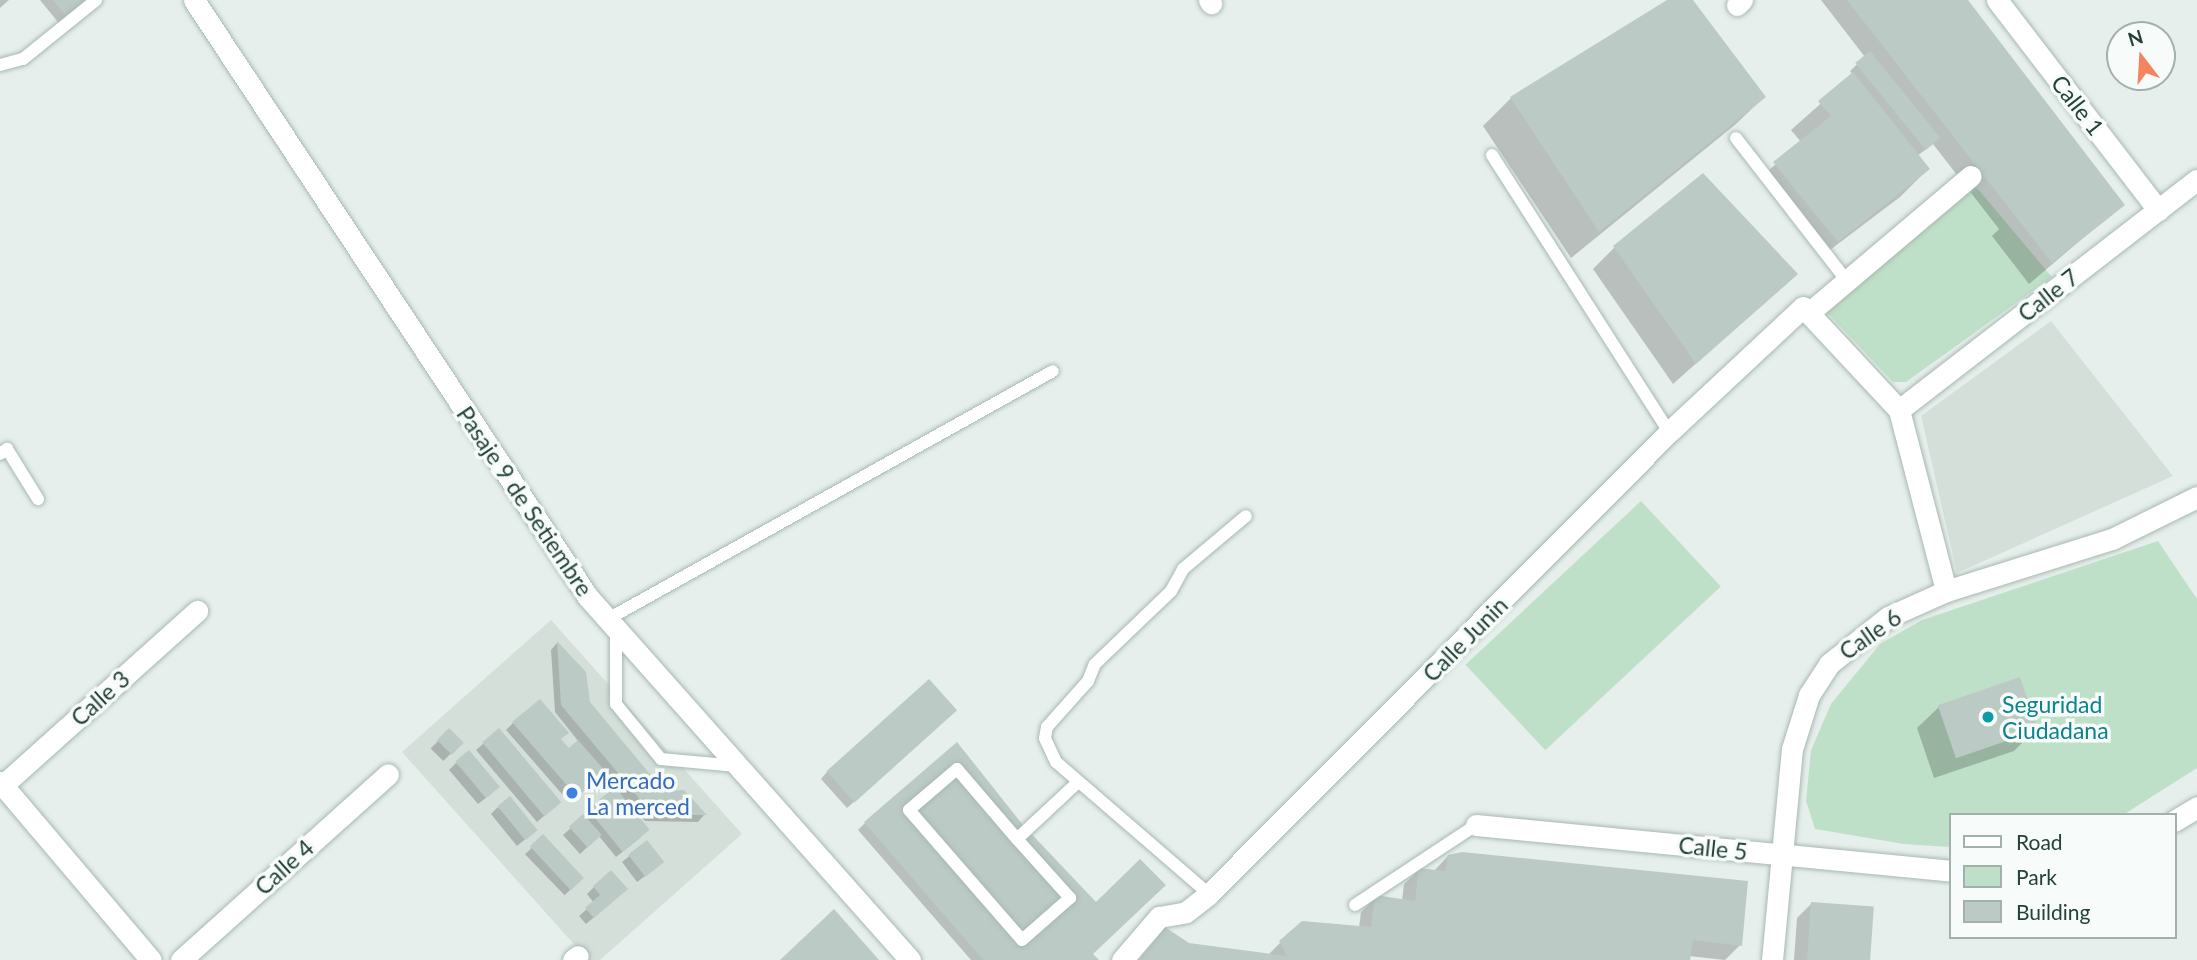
<!DOCTYPE html>
<style>
body{margin:0}
#map{position:relative;width:2197px;height:960px;overflow:hidden;background:#e6efeb;font-family:Lato,sans-serif}
div>[style]{position:absolute}
.built>*{inset:0;background:#d4dfda}
.green>*{inset:0;background:#bfe0c8;transform-origin:0 0}
.shadow>*{inset:0;background:#0003;transform-origin:0 0}
.building>*{inset:0;background:#bbcac4;transform-origin:0 0}
.roads{filter:drop-shadow(0 0 2px #a8b8b2) drop-shadow(0 0 2px #a8b8b2)}
.service>*{height:12px;margin:-6px;padding:0 6px;transform-origin:6px;border-radius:6px;background:#fff}
.minor>*{height:21px;margin:-10.5px;padding:0 10.5px;transform-origin:10.5px;border-radius:10.5px;background:#fff}
.dots>*{width:19px;height:19px;translate:-50% -50%;box-sizing:border-box;border:4px solid #f7fbf9;border-radius:50%}
span{translate:-50% -50%;white-space:nowrap;text-align:center;line-height:1.15;-webkit-text-stroke:7px #f7fbf9;paint-order:stroke}
.street-label{font-size:23px;color:#24423a}
.culture-label{font-size:23px;color:#0d838f}
.left{translate:0 -50%;text-align:left}
.shop-label{font-size:23px;color:#366cbe}
.legend{position:absolute;left:1949px;top:813px;width:228px;height:126px;box-sizing:border-box;background:#f7fbf9;border:2px solid #a3b1ad;margin:0;padding:9px 12px;list-style:none;font-size:21px;color:#24423a}
.legend li{display:flex;align-items:center;gap:14px;height:35px}
.legend b{width:35px;border:2px solid #a3b1ad}
.north{position:absolute;left:2106px;top:21px;width:70px;height:70px;box-sizing:border-box;background:#f7fbf9;border:2px solid #a3b1ad;border-radius:50%;rotate:343deg;font-size:19px;font-weight:700;line-height:28px;text-align:center;color:#24423a}
.north::after{content:'';display:block;margin:auto;width:24px;height:32px;background:#f4845f;clip-path:polygon(50% 0,100% 100%,50% 72%,0 100%)}
</style>
<div id="map">
<div class="built">
<div style="clip-path:polygon(2051px 321px,2173px 476px,1957px 573px,1921px 416px)"></div>
<div style="clip-path:polygon(551px 620px,742px 834px,600px 960px,588px 960px,402px 752px)"></div>
</div>
<div class="green">
<div style="clip-path:polygon(1972px 182px,2052px 277px,1906px 382px,1893px 382px,1822px 307px)"></div>
<div style="left:1641px;top:501px;width:117px;height:240px;rotate:47deg"></div>
<div style="clip-path:polygon(2158px 541px,2197px 599px,2197px 768px,2123px 815px,1950px 815px,1950px 847px,1904px 844px,1815px 829px,1806px 801px,1811px 750px,1831px 704px,1880px 644px,1922px 620px)"></div>
</div>
<div class="shadow">
<div style="clip-path:polygon(0 0,9px 0,0 8px)"></div>
<div style="clip-path:polygon(40px 0,96px 0,62px 27px)"></div>
<div style="clip-path:polygon(1670px 0,1691px 0,1764px 97px,1736px 124px,1571px 258px,1483px 126px,1511px 98px)"></div>
<div style="clip-path:polygon(1821px 0,1966px 0,2123px 204px,2029px 284px,1992px 236px,1999px 229px,1933px 144px,1917px 156px,1928px 169px,1900px 197px,1822px 256px,1760px 178px,1801px 142px,1791px 130px,1853px 75px,1850px 71px,1865px 57px)"></div>
<div style="clip-path:polygon(1615px 247px,1796px 274px,1673px 384px,1593px 269px)"></div>
<div style="clip-path:polygon(557px 643px,584px 672px,588px 702px,664px 793px,684px 792px,704px 815px,698px 822px,645px 821px,634px 808px,641px 837px,616px 857px,599px 836px,580px 854px,563px 835px,617px 788px,604px 772px,569px 802px,506px 730px,513px 723px,560px 740px,569px 751px,579px 742px,555px 712px,551px 650px)"></div>
<div style="clip-path:polygon(1939px 707px,2036px 729px,2014px 751px,1934px 778px,1917px 728px)"></div>
<div style="clip-path:polygon(948px 717px,847px 808px,821px 779px,827px 772px)"></div>
<div style="left:449px;top:730px;width:18px;height:26px;rotate:45deg"></div>
<div style="clip-path:polygon(498px 731px,552px 809px,537px 822px,476px 750px)"></div>
<div style="clip-path:polygon(456px 763px,491px 794px,478px 804px,449px 770px)"></div>
<div style="clip-path:polygon(498px 807px,529px 836px,517px 846px,491px 814px)"></div>
<div style="clip-path:polygon(865px 823px,1091px 954px,1096px 960px,971px 960px,858px 830px)"></div>
<div style="left:543px;top:837px;width:57px;height:25px;rotate:46deg"></div>
<div style="clip-path:polygon(647px 842px,655px 869px,637px 882px,622px 862px)"></div>
<div style="clip-path:polygon(1448px 856px,1740px 945px,1725px 960px,1689px 956px,1688px 960px,1139px 960px,1165px 929px,1188px 945px,1268px 955px,1280px 943px,1359px 928px,1361px 912px,1376px 897px,1402px 901px,1404px 884px,1419px 870px,1433px 872px)"></div>
<div style="clip-path:polygon(594px 887px,619px 896px,586px 924px,579px 916px,594px 903px,587px 894px)"></div>
<div style="clip-path:polygon(1812px 903px,1868px 960px,1794px 960px,1797px 918px)"></div>
</div>
<div class="building">
<div style="clip-path:polygon(53px 0,96px 0,70px 21px)"></div>
<div style="clip-path:polygon(1667px 0,1693px 0,1766px 97px,1599px 232px,1510px 97px)"></div>
<div style="clip-path:polygon(1847px 0,1968px 0,2125px 205px,2052px 263px)"></div>
<div style="left:1870px;top:51px;width:112px;height:19px;rotate:51deg"></div>
<div style="clip-path:polygon(1853px 72px,1930px 169px,1838px 242px,1773px 162px,1831px 116px,1818px 101px)"></div>
<div style="clip-path:polygon(1703px 173px,1798px 274px,1696px 364px,1613px 246px)"></div>
<div style="clip-path:polygon(557px 641px,586px 672px,590px 702px,664px 791px,684px 790px,707px 815px,653px 815px,561px 705px)"></div>
<div style="left:2020px;top:677px;width:56px;height:87px;rotate:71deg"></div>
<div style="left:929px;top:679px;width:42px;height:138px;rotate:48deg"></div>
<div style="clip-path:polygon(540px 699px,569px 733px,561px 739px,569px 748px,578px 740px,606px 772px,577px 797px,512px 722px)"></div>
<div style="left:449px;top:728px;width:21px;height:17px;rotate:45deg"></div>
<div style="left:499px;top:728px;width:97px;height:22px;rotate:50deg"></div>
<div style="clip-path:polygon(957px 742px,1023px 825px,1096px 902px,1140px 859px,1166px 885px,1093px 954px,1099px 960px,983px 960px,864px 822px)"></div>
<div style="left:469px;top:750px;width:48px;height:18px;rotate:50deg"></div>
<div style="left:615px;top:787px;width:55px;height:35px;rotate:51deg"></div>
<div style="left:510px;top:796px;width:44px;height:16px;rotate:51deg"></div>
<div style="left:583px;top:814px;width:28px;height:19px;rotate:48deg"></div>
<div style="left:543px;top:834px;width:60px;height:18px;rotate:47deg"></div>
<div style="left:647px;top:840px;width:28px;height:24px;rotate:52deg"></div>
<div style="clip-path:polygon(1462px 852px,1748px 881px,1742px 946px,1693px 940px,1690px 960px,1139px 960px,1165px 927px,1189px 943px,1287px 956px,1279px 941px,1302px 921px,1371px 927px,1375px 895px,1415px 901px,1419px 868px,1445px 871px,1448px 855px)"></div>
<div style="clip-path:polygon(611px 870px,628px 889px,594px 918px,585px 908px,600px 895px,593px 886px)"></div>
<div style="left:1811px;top:902px;width:63px;height:58px;rotate:4deg"></div>
<div style="clip-path:polygon(834px 909px,879px 960px,780px 960px)"></div>
</div>
<div class="roads">
<div class="service">
<div style="left:0;top:65px;width:24px;rotate:-15deg"></div>
<div style="left:23px;top:59px;width:94px;rotate:-38.9deg"></div>
<div style="left:1736px;top:138px;width:181px;rotate:52.2deg"></div>
<div style="left:1492px;top:155px;width:329px;rotate:57.4deg"></div>
<div style="left:0;top:454px;width:9px;rotate:-36deg"></div>
<div style="left:7px;top:449px;width:59px;rotate:58.2deg"></div>
<div style="left:608px;top:619px;width:509px;rotate:-29.13deg"></div>
<div style="left:616px;top:629px;width:75px;rotate:90deg"></div>
<div style="left:616px;top:704px;width:71px;rotate:50.7deg"></div>
<div style="left:661px;top:759px;width:76px;rotate:5.3deg"></div>
<div style="left:1017px;top:839px;width:92px;rotate:-130.6deg"></div>
<div style="left:957px;top:769px;width:63px;rotate:139.5deg"></div>
<div style="left:909px;top:810px;width:172px;rotate:49deg"></div>
<div style="left:1022px;top:940px;width:64px;rotate:-41.2deg"></div>
<div style="left:1070px;top:898px;width:79px;rotate:-131.9deg"></div>
<div style="left:1017px;top:839px;width:83px;rotate:-43.1deg"></div>
<div style="left:1209px;top:894px;width:202px;rotate:-139.2deg"></div>
<div style="left:1056px;top:762px;width:26px;rotate:-115deg"></div>
<div style="left:1045px;top:738px;width:11px;rotate:-80deg"></div>
<div style="left:1047px;top:727px;width:62px;rotate:-48.3deg"></div>
<div style="left:1088px;top:681px;width:18px;rotate:-68deg"></div>
<div style="left:1095px;top:664px;width:105px;rotate:-43.8deg"></div>
<div style="left:1171px;top:591px;width:25px;rotate:-61deg"></div>
<div style="left:1183px;top:569px;width:82px;rotate:-40.1deg"></div>
<div style="left:1355px;top:905px;width:145px;rotate:-33.5deg"></div>
</div>
<div class="minor">
<div style="left:194px;top:0;width:715px;rotate:56.58deg"></div>
<div style="left:588px;top:597px;width:485px;rotate:48.4deg"></div>
<div style="left:1209px;top:0;width:4px;rotate:56deg"></div>
<div style="left:1997px;top:0;width:265px;rotate:52.5deg"></div>
<div style="left:1737px;top:5px;width:7px;rotate:-45deg"></div>
<div style="left:1811px;top:311px;width:209px;rotate:-40.2deg"></div>
<div style="left:1899px;top:410px;width:376px;rotate:-37.7deg"></div>
<div style="left:0;top:782px;width:233px;rotate:49.7deg"></div>
<div style="left:3px;top:785px;width:261px;rotate:-41.9deg"></div>
<div style="left:2174px;top:821px;width:27px;rotate:-31deg"></div>
<div style="left:1476px;top:825px;width:476px;rotate:5.5deg"></div>
<div style="left:181px;top:960px;width:278px;rotate:-41.9deg"></div>
<div style="left:573px;top:960px;width:6px;rotate:-39deg"></div>
<div style="left:1122px;top:960px;width:57px;rotate:-49.3deg"></div>
<div style="left:1159px;top:917px;width:27px;rotate:-10deg"></div>
<div style="left:1186px;top:912px;width:29px;rotate:-38deg"></div>
<div style="left:1209px;top:894px;width:652px;rotate:-45.12deg"></div>
<div style="left:1669px;top:432px;width:183px;rotate:-43deg"></div>
<div style="left:1803px;top:307px;width:141px;rotate:47deg"></div>
<div style="left:1899px;top:410px;width:187px;rotate:75.4deg"></div>
<div style="left:1772px;top:960px;width:212px;rotate:-84.6deg"></div>
<div style="left:1792px;top:749px;width:57px;rotate:-72.5deg"></div>
<div style="left:1809px;top:695px;width:37px;rotate:-57deg"></div>
<div style="left:1829px;top:664px;width:75px;rotate:-38.5deg"></div>
<div style="left:1888px;top:617px;width:64px;rotate:-24.1deg"></div>
<div style="left:1946px;top:591px;width:174px;rotate:-17.4deg"></div>
<div style="left:2112px;top:539px;width:95px;rotate:-26.3deg"></div>
</div>
</div>
<div class="dots">
<div style="left:1988px;top:717px;background:#0f9aa8"></div>
<div style="left:572px;top:793px;background:#3f7fe0"></div>
</div>
<div class="street-label">
<span style="left:2078px;top:105px;rotate:52deg">Calle 1</span>
<span style="left:2048px;top:295px;rotate:-38deg">Calle 7</span>
<span style="left:525px;top:501px;rotate:56deg">Pasaje 9 de Setiembre</span>
<span style="left:1870px;top:634px;rotate:-35deg">Calle 6</span>
<span style="left:1465px;top:639px;rotate:-45deg">Calle Junin</span>
<span style="left:100px;top:698px;rotate:-42deg">Calle 3</span>
<span style="left:1713px;top:848px;rotate:6deg">Calle 5</span>
<span style="left:284px;top:867px;rotate:-42deg">Calle 4</span>
</div>
<div class="culture-label">
<span class="left" style="left:2002px;top:717px">Seguridad<br>Ciudadana</span>
</div>
<div class="shop-label">
<span class="left" style="left:586px;top:793px">Mercado<br>La merced</span>
</div>
<ul class="legend">
<li><b style="height:9px;background:#fff"></b>Road</li>
<li><b style="height:19px;background:#bfe0c8"></b>Park</li>
<li><b style="height:19px;background:#bbcac4"></b>Building</li>
</ul>
<div class="north">N</div>
</div>
